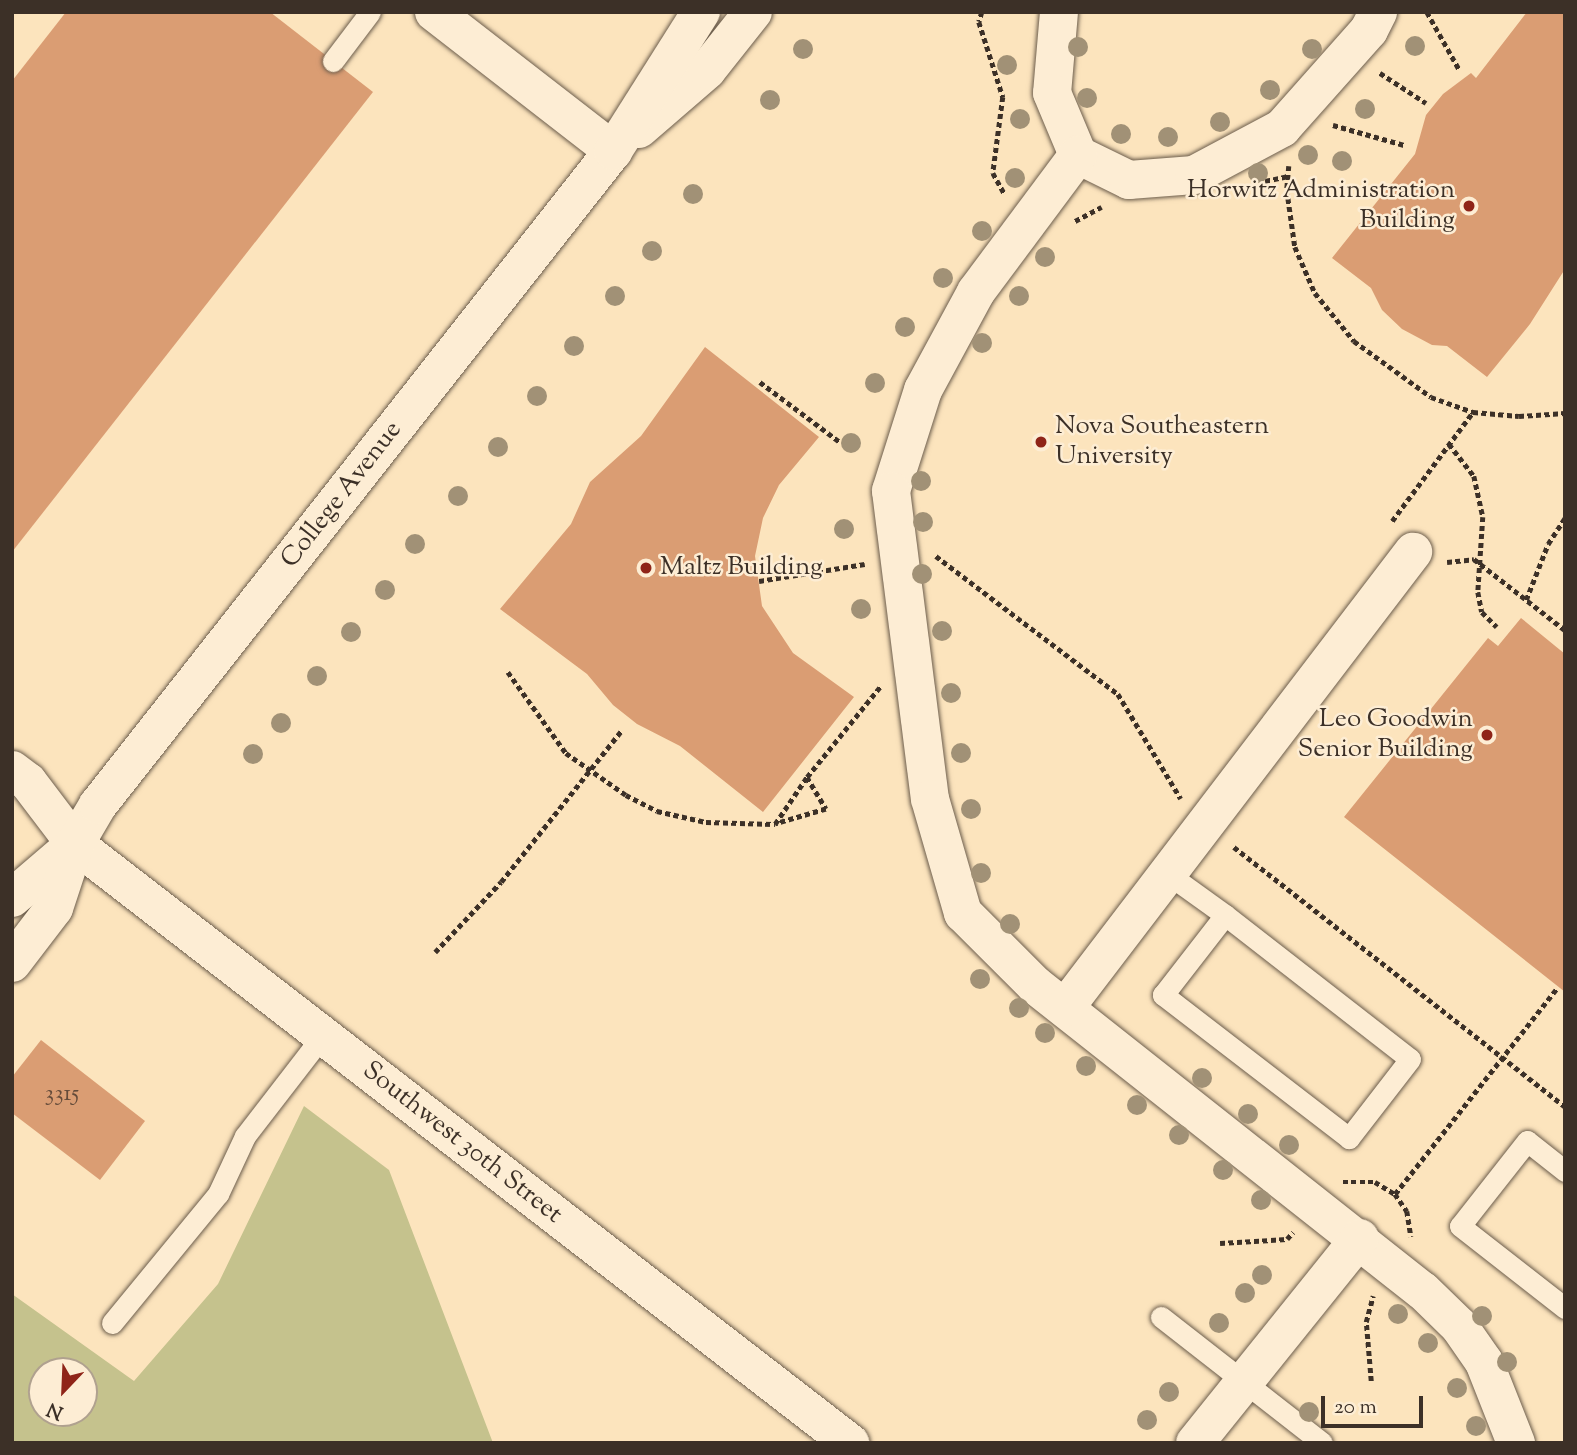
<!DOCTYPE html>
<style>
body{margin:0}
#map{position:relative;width:1577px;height:1455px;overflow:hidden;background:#fce4bd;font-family:"Sorts Mill Goudy",serif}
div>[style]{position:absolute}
.green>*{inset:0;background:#c5c28d}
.building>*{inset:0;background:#da9d73}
.path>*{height:4.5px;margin-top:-2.25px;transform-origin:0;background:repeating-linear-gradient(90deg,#3c3027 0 5px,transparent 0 8.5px)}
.roads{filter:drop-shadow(0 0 2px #6c5d4c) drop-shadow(0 0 2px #6c5d4c)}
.lane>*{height:21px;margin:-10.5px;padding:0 10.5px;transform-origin:10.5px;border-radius:10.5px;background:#fdedd4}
.street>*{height:38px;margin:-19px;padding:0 19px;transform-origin:19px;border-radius:19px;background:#fdedd4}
.secondary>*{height:38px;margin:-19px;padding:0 19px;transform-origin:19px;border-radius:19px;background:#fdedd4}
.trees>*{width:20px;height:20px;margin:-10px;border-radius:50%;background:#a19176}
.dots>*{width:19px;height:19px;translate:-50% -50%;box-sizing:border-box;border:4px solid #fdedd4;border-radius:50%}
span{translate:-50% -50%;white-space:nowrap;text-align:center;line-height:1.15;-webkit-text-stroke:5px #fdedd4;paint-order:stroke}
.number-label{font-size:23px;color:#644b3a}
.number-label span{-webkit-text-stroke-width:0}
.poi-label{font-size:26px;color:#3c3027}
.right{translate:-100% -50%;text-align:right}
.left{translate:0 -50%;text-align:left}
.street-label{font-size:26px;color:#3c3027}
.frame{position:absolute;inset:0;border:14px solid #3c3027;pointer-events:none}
.north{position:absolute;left:28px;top:1357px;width:70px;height:70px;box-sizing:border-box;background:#fdedd4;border:2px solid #b0a18f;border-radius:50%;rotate:203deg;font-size:19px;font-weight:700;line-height:28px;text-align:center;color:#3c3027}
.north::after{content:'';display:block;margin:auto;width:24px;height:32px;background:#8f2418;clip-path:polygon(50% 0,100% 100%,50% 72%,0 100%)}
.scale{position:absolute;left:1321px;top:1396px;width:102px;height:32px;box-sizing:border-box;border:4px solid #3c3027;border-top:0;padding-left:9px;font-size:21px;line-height:24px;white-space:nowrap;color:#3c3027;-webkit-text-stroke:5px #fdedd4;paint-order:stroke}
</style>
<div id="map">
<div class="green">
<div style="clip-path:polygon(evenodd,304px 1106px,389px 1170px,493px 1443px,12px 1443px,12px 1294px,134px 1381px,218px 1284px,304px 1106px,42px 1371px,84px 1371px,84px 1413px,42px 1413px,42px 1371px)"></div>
</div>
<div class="building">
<div style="clip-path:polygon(66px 12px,270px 12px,373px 92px,12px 552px,12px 81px)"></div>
<div style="clip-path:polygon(1527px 12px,1565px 12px,1565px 269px,1530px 324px,1487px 377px,1447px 346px,1432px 345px,1402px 329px,1382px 310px,1371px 288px,1332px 258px,1415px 154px,1426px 115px,1443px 94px,1471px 73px,1476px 78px)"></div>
<div style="clip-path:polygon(705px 347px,819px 437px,779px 485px,763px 518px,755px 556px,762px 606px,793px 653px,854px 697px,763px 812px,680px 746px,637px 724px,613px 705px,587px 674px,500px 609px,571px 524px,590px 482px,641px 436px)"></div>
<div style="clip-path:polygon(1521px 618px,1565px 654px,1565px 992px,1344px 817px,1488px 638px,1498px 646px)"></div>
<div style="clip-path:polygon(41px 1040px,145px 1121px,100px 1180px,12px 1113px,12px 1077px)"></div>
</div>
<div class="path">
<div style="left:982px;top:12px;width:10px;rotate:107deg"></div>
<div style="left:979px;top:22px;width:79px;rotate:72.3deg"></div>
<div style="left:1003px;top:97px;width:77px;rotate:97.5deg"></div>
<div style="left:993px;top:173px;width:23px;rotate:61deg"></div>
<div style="left:1427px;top:12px;width:65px;rotate:60.7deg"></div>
<div style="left:1380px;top:73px;width:55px;rotate:33.1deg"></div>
<div style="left:1333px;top:125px;width:74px;rotate:15.7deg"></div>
<div style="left:1289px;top:166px;width:24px;rotate:95deg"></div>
<div style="left:1287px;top:190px;width:58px;rotate:82deg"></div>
<div style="left:1295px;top:247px;width:50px;rotate:66.5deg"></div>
<div style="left:1315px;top:293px;width:62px;rotate:50.9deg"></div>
<div style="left:1354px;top:341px;width:95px;rotate:36deg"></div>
<div style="left:1431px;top:397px;width:45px;rotate:19.7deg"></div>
<div style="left:1473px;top:412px;width:46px;rotate:5deg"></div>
<div style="left:1519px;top:416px;width:46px;rotate:-3.7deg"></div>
<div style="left:1265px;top:181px;width:24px;rotate:-12deg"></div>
<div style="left:1075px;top:221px;width:30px;rotate:-28deg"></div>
<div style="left:760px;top:382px;width:100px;rotate:36.9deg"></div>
<div style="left:1449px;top:444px;width:41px;rotate:52deg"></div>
<div style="left:1474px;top:476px;width:42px;rotate:77.6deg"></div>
<div style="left:1483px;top:517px;width:75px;rotate:93.8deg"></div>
<div style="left:1478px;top:592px;width:20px;rotate:79deg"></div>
<div style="left:1482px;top:612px;width:21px;rotate:45deg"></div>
<div style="left:1392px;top:521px;width:136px;rotate:-53.4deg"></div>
<div style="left:936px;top:556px;width:228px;rotate:37.2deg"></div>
<div style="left:1118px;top:694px;width:122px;rotate:59deg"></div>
<div style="left:1447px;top:562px;width:27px;rotate:-6deg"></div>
<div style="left:1474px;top:559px;width:115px;rotate:38deg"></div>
<div style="left:759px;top:581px;width:107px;rotate:-9.1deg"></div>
<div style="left:1526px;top:600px;width:60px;rotate:-68.6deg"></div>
<div style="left:1548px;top:544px;width:31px;rotate:-57deg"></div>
<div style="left:508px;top:672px;width:100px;rotate:54.4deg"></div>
<div style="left:566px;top:753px;width:73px;rotate:35deg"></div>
<div style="left:626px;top:795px;width:35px;rotate:27deg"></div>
<div style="left:657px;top:811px;width:50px;rotate:12.7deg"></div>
<div style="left:706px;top:822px;width:69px;rotate:1.7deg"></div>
<div style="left:807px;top:777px;width:37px;rotate:59deg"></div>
<div style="left:826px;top:809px;width:53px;rotate:163.6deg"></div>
<div style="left:775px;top:824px;width:57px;rotate:-55.8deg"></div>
<div style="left:807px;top:777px;width:116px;rotate:-51deg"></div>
<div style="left:1234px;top:847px;width:421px;rotate:38.1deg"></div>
<div style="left:435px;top:952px;width:96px;rotate:-46.7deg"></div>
<div style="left:501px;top:882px;width:193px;rotate:-51.5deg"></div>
<div style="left:1343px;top:1182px;width:32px"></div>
<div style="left:1375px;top:1182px;width:23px;rotate:31deg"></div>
<div style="left:1395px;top:1194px;width:21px;rotate:55deg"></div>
<div style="left:1407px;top:1211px;width:26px;rotate:81deg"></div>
<div style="left:1395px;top:1194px;width:263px;rotate:-51.8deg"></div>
<div style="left:1220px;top:1243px;width:67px;rotate:-3.4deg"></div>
<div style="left:1287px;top:1239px;width:9px;rotate:-49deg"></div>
<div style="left:1371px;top:1381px;width:59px;rotate:-94.8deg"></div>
<div style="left:1366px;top:1322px;width:27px;rotate:-75deg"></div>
</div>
<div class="roads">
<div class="lane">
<div style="left:333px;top:61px;width:61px;rotate:-52.9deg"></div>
<div style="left:1168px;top:874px;width:70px;rotate:35.7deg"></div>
<div style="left:1225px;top:915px;width:234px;rotate:37.9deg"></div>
<div style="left:1410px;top:1059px;width:100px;rotate:127.7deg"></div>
<div style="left:1349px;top:1138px;width:235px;rotate:-142.4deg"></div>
<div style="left:1163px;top:995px;width:101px;rotate:-52.2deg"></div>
<div style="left:1565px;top:1171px;width:48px;rotate:-141.7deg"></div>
<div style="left:1527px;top:1141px;width:108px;rotate:128.2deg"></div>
<div style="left:1460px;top:1226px;width:133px;rotate:38deg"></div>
<div style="left:1161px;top:1317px;width:204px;rotate:38deg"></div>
<div style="left:112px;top:1323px;width:167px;rotate:-50.6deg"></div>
<div style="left:218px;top:1194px;width:64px;rotate:-65deg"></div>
<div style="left:245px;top:1136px;width:128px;rotate:-52.3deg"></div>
</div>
<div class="street">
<div style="left:434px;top:12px;width:227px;rotate:37.8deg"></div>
<div style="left:1059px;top:12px;width:81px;rotate:94.9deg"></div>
<div style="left:1052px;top:93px;width:67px;rotate:67.2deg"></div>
<div style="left:1078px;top:155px;width:57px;rotate:26.1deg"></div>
<div style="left:1129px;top:180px;width:65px;rotate:-4.4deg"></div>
<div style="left:1194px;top:175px;width:100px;rotate:-28.1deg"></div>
<div style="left:1282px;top:128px;width:131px;rotate:-48.4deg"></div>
<div style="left:1369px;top:30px;width:20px;rotate:-63deg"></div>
<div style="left:1078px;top:155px;width:171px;rotate:126.7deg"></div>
<div style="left:976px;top:292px;width:111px;rotate:118.4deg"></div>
<div style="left:923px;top:390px;width:106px;rotate:107.6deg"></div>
<div style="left:891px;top:491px;width:310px;rotate:82.8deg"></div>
<div style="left:930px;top:799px;width:119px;rotate:73.9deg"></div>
<div style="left:963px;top:913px;width:102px;rotate:45deg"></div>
<div style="left:1035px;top:985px;width:494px;rotate:38.3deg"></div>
<div style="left:1423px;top:1291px;width:50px;rotate:44.2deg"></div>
<div style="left:1459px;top:1326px;width:44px;rotate:55.2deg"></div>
<div style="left:1484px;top:1362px;width:87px;rotate:68.4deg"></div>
<div style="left:12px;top:770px;width:20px;rotate:37deg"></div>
<div style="left:28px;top:782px;width:78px;rotate:52.8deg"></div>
<div style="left:1065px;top:1008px;width:574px;rotate:-52.65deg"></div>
<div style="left:1195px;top:1443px;width:263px;rotate:-51.2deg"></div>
</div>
<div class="secondary">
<div style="left:639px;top:129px;width:90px;rotate:-40.9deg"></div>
<div style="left:707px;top:70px;width:74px;rotate:-51.6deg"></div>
<div style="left:75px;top:844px;width:980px;rotate:37.7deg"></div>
<div style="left:12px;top:898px;width:83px;rotate:-40.6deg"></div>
<div style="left:12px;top:963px;width:69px;rotate:-52.6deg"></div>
<div style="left:54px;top:908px;width:67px;rotate:-71.8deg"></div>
<div style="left:75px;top:844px;width:45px;rotate:-59.5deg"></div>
<div style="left:98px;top:805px;width:832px;rotate:-51.78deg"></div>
<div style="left:613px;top:151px;width:165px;rotate:-57.7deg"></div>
</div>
</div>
<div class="trees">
<div style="left:1415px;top:46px"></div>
<div style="left:1078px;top:47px"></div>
<div style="left:803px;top:49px"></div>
<div style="left:1312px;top:49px"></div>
<div style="left:1007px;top:65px"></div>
<div style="left:1270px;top:90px"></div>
<div style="left:1087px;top:98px"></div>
<div style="left:770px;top:100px"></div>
<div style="left:1365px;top:109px"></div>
<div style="left:1020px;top:119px"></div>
<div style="left:1220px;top:122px"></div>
<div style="left:1121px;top:134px"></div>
<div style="left:1168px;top:137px"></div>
<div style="left:1308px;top:155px"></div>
<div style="left:1342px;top:161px"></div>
<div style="left:1258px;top:173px"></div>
<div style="left:1015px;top:178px"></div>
<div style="left:693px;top:194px"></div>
<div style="left:982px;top:231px"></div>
<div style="left:652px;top:251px"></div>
<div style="left:1045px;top:257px"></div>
<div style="left:943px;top:278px"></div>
<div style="left:615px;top:296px"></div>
<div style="left:1019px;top:296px"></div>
<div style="left:905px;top:327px"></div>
<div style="left:982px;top:343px"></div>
<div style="left:574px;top:346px"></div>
<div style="left:875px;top:383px"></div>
<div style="left:537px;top:396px"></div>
<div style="left:851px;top:443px"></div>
<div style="left:498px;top:447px"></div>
<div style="left:921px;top:481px"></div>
<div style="left:458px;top:496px"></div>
<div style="left:923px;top:522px"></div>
<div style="left:844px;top:529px"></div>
<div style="left:415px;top:544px"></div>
<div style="left:922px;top:574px"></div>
<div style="left:385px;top:590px"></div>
<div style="left:861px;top:609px"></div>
<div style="left:942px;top:631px"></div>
<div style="left:351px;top:632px"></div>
<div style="left:317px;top:676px"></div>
<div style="left:951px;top:693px"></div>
<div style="left:281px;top:723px"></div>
<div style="left:961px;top:753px"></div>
<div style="left:253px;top:754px"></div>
<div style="left:971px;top:809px"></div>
<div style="left:981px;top:873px"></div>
<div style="left:1010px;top:924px"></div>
<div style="left:980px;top:979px"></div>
<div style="left:1019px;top:1008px"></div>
<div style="left:1045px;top:1033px"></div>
<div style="left:1086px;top:1066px"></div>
<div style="left:1202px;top:1078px"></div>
<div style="left:1137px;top:1105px"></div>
<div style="left:1248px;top:1114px"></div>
<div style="left:1179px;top:1135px"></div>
<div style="left:1289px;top:1145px"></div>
<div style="left:1223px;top:1170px"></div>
<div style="left:1261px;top:1200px"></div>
<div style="left:1262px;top:1275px"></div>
<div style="left:1245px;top:1293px"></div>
<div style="left:1398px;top:1314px"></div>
<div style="left:1482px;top:1316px"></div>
<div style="left:1219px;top:1323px"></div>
<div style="left:1428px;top:1343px"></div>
<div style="left:1507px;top:1362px"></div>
<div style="left:1457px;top:1388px"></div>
<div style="left:1169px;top:1392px"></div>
<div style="left:1309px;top:1412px"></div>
<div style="left:1147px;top:1420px"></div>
<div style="left:1476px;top:1426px"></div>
</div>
<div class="dots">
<div style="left:1469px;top:206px;background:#8f2418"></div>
<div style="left:1041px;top:442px;background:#8f2418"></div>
<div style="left:646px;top:568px;background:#8f2418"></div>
<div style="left:1487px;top:735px;background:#8f2418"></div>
</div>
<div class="number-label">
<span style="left:62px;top:1095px">3315</span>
</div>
<div class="poi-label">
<span class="right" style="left:1455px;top:206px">Horwitz Administration<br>Building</span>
<span class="left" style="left:1055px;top:442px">Nova Southeastern<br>University</span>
<span class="left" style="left:660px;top:568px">Maltz Building</span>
<span class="right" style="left:1473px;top:735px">Leo Goodwin<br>Senior Building</span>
</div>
<div class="street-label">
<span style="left:342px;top:495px;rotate:-52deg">College Avenue</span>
<span style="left:462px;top:1143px;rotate:38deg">Southwest 30th Street</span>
</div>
<div class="frame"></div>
<div class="north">N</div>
<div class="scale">20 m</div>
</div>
